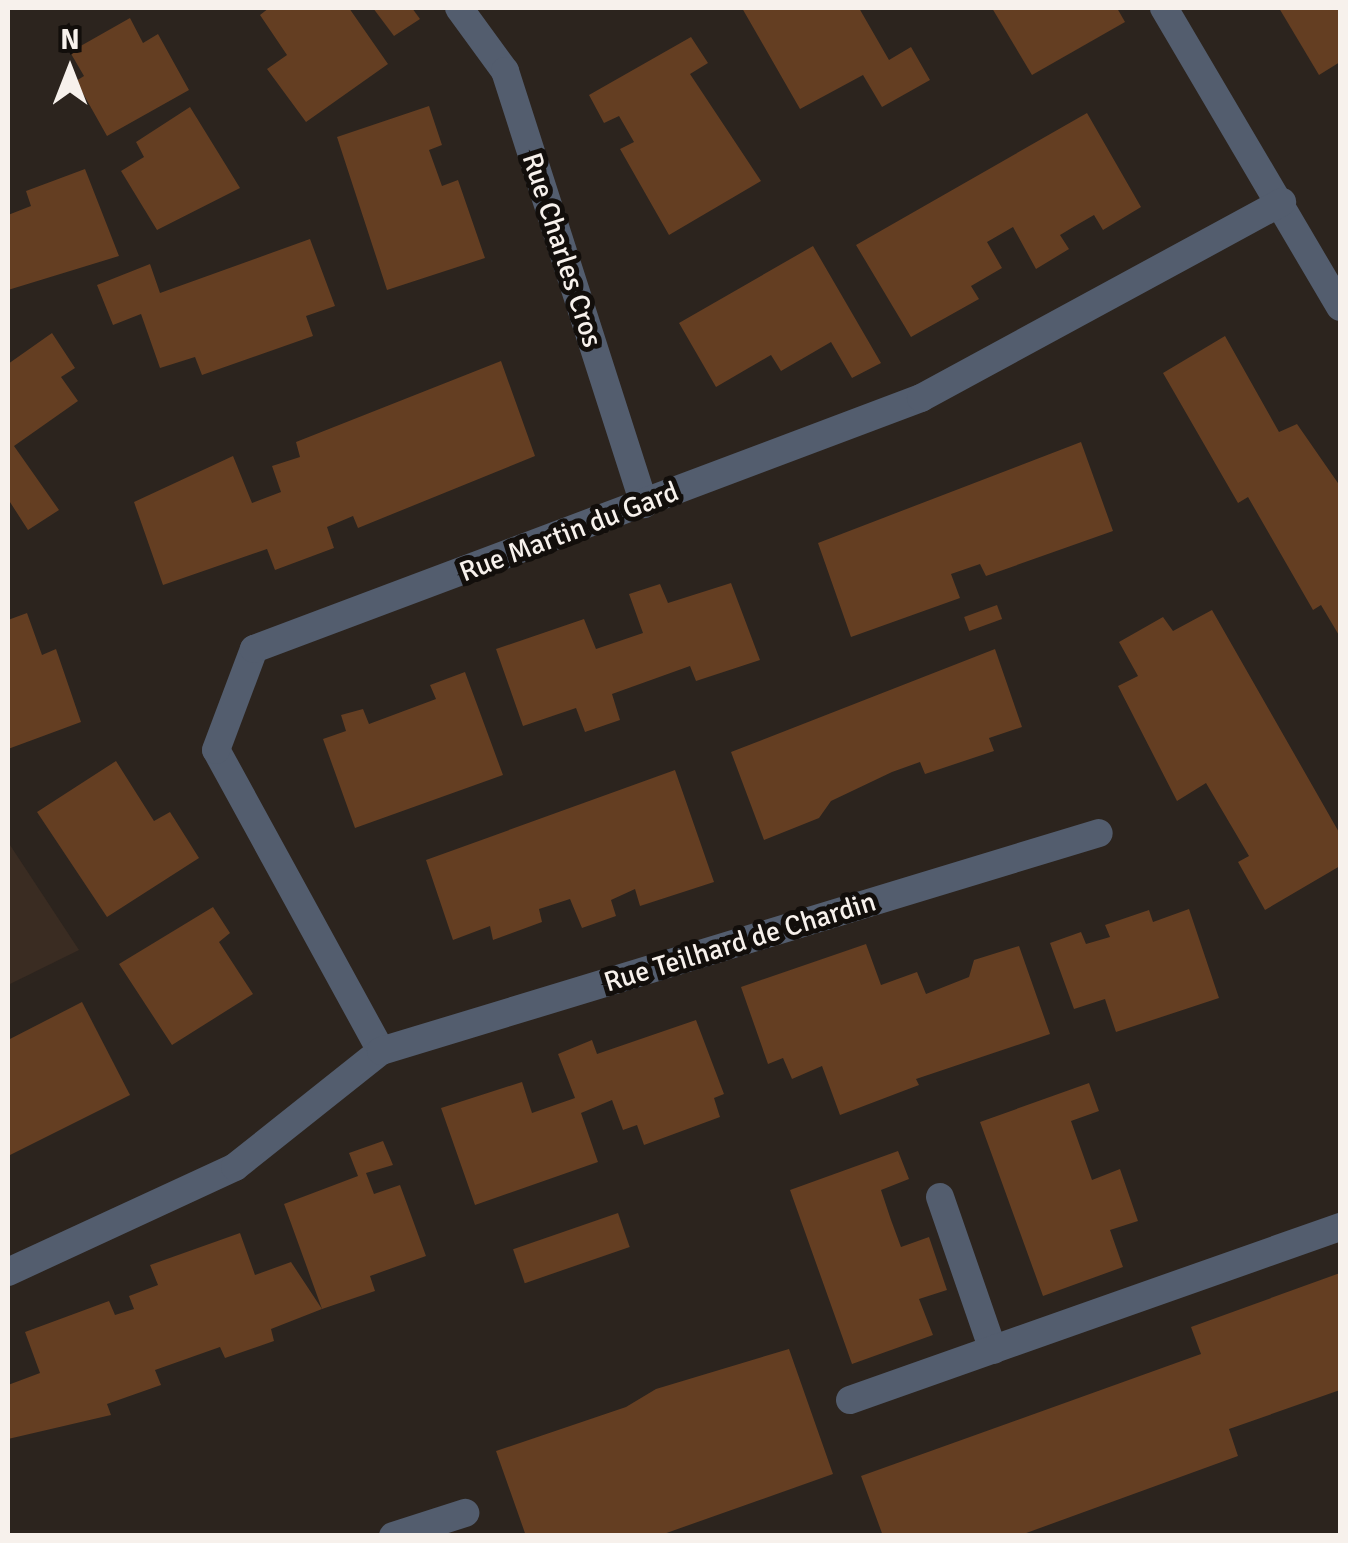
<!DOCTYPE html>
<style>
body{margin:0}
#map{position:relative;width:1348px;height:1543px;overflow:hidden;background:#2c241e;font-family:Signika,sans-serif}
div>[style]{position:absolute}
.built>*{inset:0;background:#3a2c22}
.building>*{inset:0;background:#643e22;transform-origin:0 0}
.service>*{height:28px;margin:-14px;padding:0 14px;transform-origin:14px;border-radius:14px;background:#535d6e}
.minor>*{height:28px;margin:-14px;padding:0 14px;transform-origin:14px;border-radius:14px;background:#535d6e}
span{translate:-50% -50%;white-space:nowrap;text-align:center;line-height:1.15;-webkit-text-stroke:10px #120e0b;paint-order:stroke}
.street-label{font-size:28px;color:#f7f1ec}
.frame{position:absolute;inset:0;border:10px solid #f7f1ec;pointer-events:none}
.north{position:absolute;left:20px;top:20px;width:100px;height:100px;-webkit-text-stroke:8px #120e0b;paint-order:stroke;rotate:0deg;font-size:28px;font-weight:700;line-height:40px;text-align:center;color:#f7f1ec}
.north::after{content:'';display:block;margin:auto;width:35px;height:45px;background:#f7f1ec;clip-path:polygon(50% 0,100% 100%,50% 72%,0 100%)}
</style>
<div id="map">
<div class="built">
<i style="clip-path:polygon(8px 842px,79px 950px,8px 985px)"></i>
</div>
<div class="building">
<i style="clip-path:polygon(269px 8px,349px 8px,388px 64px,306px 122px,267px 69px,287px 55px,260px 15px)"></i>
<i style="clip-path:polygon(373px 8px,412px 8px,420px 19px,394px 36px)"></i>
<i style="clip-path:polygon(742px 8px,859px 8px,889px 60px,911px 47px,930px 80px,882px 107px,863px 75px,800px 109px)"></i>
<i style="clip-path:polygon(992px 8px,1117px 8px,1125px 22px,1032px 75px)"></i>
<i style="clip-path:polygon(1279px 8px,1340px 8px,1340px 62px,1319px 75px)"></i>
<i style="clip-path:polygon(130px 18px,143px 43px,158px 34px,189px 90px,107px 136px,76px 81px,84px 76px,70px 52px)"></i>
<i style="clip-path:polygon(691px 37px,708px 63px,690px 74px,761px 181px,669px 235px,620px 149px,634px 142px,619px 116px,604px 123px,589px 95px)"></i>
<i style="clip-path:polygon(429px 106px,442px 145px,429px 150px,442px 186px,458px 180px,485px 258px,387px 290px,337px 137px)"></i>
<i style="clip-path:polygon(190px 107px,240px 188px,157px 230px,121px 171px,144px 157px,136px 142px)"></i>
<i style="clip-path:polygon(1087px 113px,1141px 207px,1103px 230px,1094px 215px,1075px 226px,1060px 235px,1069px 249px,1036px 269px,1013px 227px,987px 242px,1002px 268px,971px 286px,979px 299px,911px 337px,856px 245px)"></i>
<i style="clip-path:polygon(85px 169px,119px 256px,8px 290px,8px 215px,31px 206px,26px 191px)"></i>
<i style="clip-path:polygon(310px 239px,335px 306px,306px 316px,313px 336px,202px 375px,195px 357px,160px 368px,141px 314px,113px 325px,97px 285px,150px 264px,160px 293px)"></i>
<i style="clip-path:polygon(813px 246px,881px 363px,852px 378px,831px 342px,781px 371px,771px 355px,716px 387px,679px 323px)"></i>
<i style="clip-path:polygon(52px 333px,75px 368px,61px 377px,78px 401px,14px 446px,59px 510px,28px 530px,8px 499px,8px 364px)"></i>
<i style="clip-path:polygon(1225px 336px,1279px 432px,1297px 424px,1340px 486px,1340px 637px,1321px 605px,1313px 610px,1248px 497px,1238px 503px,1163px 373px)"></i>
<i style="clip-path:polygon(501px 361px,535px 456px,358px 528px,353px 516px,327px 527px,334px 548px,275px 570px,267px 549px,163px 585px,134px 502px,233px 456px,252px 503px,281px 492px,272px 466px,300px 457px,296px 442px)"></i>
<i style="clip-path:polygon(1081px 442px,1113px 531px,986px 576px,980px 564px,951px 574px,960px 598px,851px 637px,818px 543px)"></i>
<i style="clip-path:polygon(731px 583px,760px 660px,696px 681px,690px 666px,612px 694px,620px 720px,585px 732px,576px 708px,523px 726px,496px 649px,584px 619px,596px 649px,643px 633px,629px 594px,660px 584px,668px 603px)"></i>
<i style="left:997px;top:605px;width:15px;height:35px;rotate:70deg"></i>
<i style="clip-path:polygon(1212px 610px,1340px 834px,1340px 866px,1265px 910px,1238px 862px,1249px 856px,1206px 783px,1177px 801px,1118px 686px,1138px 676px,1119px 642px,1163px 617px,1173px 631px)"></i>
<i style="clip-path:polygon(27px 613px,42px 655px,56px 649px,81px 722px,8px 749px,8px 620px)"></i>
<i style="clip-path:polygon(995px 649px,1022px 727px,989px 738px,994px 751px,925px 774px,920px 762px,892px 772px,831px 801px,819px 818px,764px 840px,731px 752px)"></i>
<i style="clip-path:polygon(465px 672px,503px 775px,355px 828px,323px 739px,346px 731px,341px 715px,363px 709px,369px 724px,436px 699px,430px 685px)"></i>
<i style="clip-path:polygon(116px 761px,154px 821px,170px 812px,199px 858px,107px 917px,37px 812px)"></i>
<i style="clip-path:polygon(675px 770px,714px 882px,640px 906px,635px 889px,611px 900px,616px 916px,582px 928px,570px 899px,539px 909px,542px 922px,493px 940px,490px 926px,453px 940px,426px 860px)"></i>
<i style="clip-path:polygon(213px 907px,230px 933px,219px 942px,253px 994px,172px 1045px,119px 964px)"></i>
<i style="clip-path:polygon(1189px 909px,1219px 998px,1116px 1032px,1105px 999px,1074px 1009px,1050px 943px,1081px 932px,1086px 944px,1110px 937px,1105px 925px,1149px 910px,1153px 922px)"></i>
<i style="clip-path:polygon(866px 944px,881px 985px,917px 972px,926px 994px,969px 977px,974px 960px,1019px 946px,1050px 1034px,916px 1079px,919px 1085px,840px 1115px,822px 1066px,792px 1079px,783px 1058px,768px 1064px,741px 987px)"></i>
<i style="clip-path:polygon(82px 1002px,130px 1095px,8px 1156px,8px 1040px)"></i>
<i style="clip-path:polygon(696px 1020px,724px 1094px,714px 1098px,720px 1117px,644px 1145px,637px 1125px,623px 1130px,612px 1100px,581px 1113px,598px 1162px,475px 1205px,441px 1108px,522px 1082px,532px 1113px,575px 1098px,558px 1054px,592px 1040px,597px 1054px)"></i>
<i style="clip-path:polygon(1089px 1083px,1099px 1111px,1071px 1121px,1092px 1180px,1120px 1169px,1138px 1221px,1110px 1230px,1123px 1267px,1043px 1296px,980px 1122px)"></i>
<i style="clip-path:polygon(383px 1141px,393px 1165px,366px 1173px,374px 1194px,400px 1185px,426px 1256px,370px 1276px,375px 1291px,322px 1309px,284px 1204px,358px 1176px,349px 1153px)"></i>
<i style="clip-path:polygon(898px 1151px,909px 1179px,881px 1190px,891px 1220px,901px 1247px,929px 1237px,947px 1290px,919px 1299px,933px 1335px,852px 1364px,790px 1190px)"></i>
<i style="left:618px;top:1213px;width:36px;height:111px;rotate:71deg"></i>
<i style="clip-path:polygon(240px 1233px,255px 1275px,291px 1262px,322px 1309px,271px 1329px,274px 1341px,225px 1358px,220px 1347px,155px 1370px,161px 1385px,107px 1404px,111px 1415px,8px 1439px,8px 1385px,40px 1373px,25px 1332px,109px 1301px,115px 1315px,134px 1309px,129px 1296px,158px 1285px,150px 1265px)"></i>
<i style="clip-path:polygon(1340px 1273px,1340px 1390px,1229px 1429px,1238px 1456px,1018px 1536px,883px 1536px,861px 1476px,1201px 1354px,1191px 1327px)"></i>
<i style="clip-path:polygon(789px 1349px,833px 1474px,658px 1536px,526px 1536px,496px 1451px,626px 1407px,656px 1389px)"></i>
</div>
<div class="service">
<i style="left:940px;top:1197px;width:162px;rotate:70.9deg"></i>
<i style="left:850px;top:1400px;width:520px;rotate:-19.45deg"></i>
<i style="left:393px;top:1536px;width:76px;rotate:-17.7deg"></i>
</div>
<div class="minor">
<i style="left:459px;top:8px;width:78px;rotate:53.9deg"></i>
<i style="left:505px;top:71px;width:455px;rotate:72.2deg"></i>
<i style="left:1164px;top:8px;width:347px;rotate:59.5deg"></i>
<i style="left:381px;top:1051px;width:343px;rotate:-118.7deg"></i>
<i style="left:216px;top:750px;width:108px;rotate:-69.4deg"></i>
<i style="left:254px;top:649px;width:713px;rotate:-20.62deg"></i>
<i style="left:921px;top:398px;width:411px;rotate:-28.5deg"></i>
<i style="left:8px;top:1272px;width:250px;rotate:-24.8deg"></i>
<i style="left:235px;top:1167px;width:186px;rotate:-38.5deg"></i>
<i style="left:381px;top:1051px;width:750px;rotate:-16.89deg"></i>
</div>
<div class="street-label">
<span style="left:562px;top:250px;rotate:72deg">Rue Charles Cros</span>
<span style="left:569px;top:532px;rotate:-21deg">Rue Martin du Gard</span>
<span style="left:740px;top:942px;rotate:-17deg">Rue Teilhard de Chardin</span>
</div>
<div class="frame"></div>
<div class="north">N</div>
</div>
